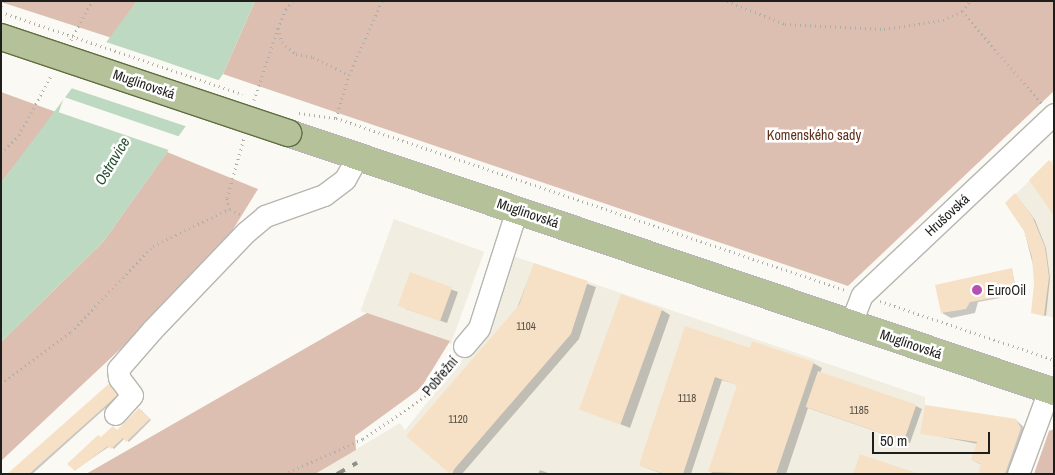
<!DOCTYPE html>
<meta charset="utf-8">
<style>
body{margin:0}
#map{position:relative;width:1055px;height:475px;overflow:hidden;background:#faf9f3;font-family:"Archivo Narrow",sans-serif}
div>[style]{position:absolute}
.built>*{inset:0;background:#f1eee1;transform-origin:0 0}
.green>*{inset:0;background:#ddbfb1}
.water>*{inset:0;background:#bed9c1}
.pier>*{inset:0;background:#faf9f3;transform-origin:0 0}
.shadow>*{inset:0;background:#0003;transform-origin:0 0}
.building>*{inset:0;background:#f7e1c6;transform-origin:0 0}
.path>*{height:3px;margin-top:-1.5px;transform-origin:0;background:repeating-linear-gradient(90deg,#aeaea9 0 1px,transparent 0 5px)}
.roads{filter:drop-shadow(1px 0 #b7b6b1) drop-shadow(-1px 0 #b7b6b1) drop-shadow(0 1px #b7b6b1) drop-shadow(0 -1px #b7b6b1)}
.minor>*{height:21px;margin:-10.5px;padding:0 10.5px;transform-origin:10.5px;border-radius:10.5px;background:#fff}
.major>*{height:26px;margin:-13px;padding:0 13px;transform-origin:13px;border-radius:13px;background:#b4c199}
.rail>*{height:4px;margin-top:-2px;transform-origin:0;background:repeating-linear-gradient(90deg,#8f8f8b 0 9px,transparent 0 18px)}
.path-bridge>*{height:3px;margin-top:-1.5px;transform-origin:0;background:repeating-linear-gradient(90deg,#aeaea9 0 1px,transparent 0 5px)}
.bridges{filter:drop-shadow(1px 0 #5f6d41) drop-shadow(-1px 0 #5f6d41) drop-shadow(0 1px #5f6d41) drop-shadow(0 -1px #5f6d41)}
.major-bridge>*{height:26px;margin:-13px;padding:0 13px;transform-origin:13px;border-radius:13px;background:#b4c199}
.dots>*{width:14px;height:14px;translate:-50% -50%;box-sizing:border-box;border:2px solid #fff;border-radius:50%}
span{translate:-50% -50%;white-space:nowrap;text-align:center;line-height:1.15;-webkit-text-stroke:5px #fff;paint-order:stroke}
.number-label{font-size:11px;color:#544f46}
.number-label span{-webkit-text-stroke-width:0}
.street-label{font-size:14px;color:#1e1e1c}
.park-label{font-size:14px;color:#5d301a}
.poi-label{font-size:14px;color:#1e1e1c}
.left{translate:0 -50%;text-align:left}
.water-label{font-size:15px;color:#25502f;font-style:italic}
.frame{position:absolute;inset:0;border:2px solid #1e1e1c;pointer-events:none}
.scale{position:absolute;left:872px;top:432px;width:118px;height:22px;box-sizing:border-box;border:2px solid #1e1e1c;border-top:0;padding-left:6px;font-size:15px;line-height:18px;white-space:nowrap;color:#1e1e1c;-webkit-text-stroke:4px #fff;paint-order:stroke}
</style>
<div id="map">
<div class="built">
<i style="clip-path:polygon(1054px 158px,1054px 318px,1033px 312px,1035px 295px,1032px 242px,1007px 202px)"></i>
<i style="left:394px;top:219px;width:96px;height:98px;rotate:20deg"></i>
<i style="clip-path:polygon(510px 255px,925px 397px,925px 405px,1016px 419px,1021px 428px,1005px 474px,315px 474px,400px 423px,405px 430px,485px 331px)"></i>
</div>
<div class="green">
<i style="clip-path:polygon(137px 1px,112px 38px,1px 2px,1px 1px)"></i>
<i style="clip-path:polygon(255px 1px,1054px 1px,1054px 91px,848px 286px,223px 74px)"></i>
<i style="clip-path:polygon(1px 92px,56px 112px,1px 183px)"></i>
<i style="clip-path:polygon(167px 152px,258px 189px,213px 262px,1px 461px,1px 342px,103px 242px)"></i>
<i style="clip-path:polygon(367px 313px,450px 341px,421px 388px,355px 436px,356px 450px,315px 474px,86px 474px)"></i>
<i style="clip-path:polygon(1054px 429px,1054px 474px,1034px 474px,1049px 431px)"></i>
</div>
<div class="water">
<i style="clip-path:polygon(137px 1px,255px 1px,223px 74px,103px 242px,1px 342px,1px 183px)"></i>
</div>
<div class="pier">
<i style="clip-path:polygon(106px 42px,160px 60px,221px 81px,188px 127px,71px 88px)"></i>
<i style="left:64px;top:97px;width:124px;height:16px;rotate:19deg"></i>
</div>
<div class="shadow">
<i style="clip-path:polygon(1015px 194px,1035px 220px,1046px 248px,1050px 278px,1046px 316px,1034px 313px,1036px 277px)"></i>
<i style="clip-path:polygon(534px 265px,596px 287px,579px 339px,462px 474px,452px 474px)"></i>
<i style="clip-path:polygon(1012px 269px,1017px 295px,978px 302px,975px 313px,951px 318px,942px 313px)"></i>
<i style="clip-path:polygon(411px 274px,458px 292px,447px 323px,406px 309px)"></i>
<i style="clip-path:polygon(662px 310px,670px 315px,630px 428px,582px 409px)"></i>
<i style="clip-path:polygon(686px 328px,751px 349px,813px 363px,822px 368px,820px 373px,916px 406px,922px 409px,910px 443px,808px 408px,786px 474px,714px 474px,709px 471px,738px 385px,722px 380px,691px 474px,663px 474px,647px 468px,640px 465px)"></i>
<i style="left:112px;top:382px;width:15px;height:138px;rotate:48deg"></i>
<i style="clip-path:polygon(141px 410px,151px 420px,129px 442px,125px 438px,114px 449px,110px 446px,75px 470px,101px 438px,117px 431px)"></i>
<i style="clip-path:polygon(1016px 420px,1027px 430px,1011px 474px,979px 474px,982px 465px,972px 460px,978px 444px,922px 433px)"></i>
<i style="clip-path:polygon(540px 470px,551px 474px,538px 474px)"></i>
</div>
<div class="building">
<i style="clip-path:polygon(1049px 160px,1054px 166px,1054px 216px,1029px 180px)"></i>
<i style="clip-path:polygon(1015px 193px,1033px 218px,1045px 247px,1049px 277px,1044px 316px,1031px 313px,1034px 284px,1032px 257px,1024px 231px,1005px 203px)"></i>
<i style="clip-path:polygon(534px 263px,588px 281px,571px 334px,450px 474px,406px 436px,519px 305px)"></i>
<i style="clip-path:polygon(1012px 268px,1016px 294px,970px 302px,966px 309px,941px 313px,935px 285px)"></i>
<i style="left:410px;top:272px;width:45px;height:36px;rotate:20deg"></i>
<i style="left:621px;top:294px;width:44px;height:123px;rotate:20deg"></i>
<i style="clip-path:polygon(685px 326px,750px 348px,752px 341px,814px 362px,776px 474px,708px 472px,737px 385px,715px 377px,683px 474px,664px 474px,639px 465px)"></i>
<i style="left:818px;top:371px;width:104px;height:38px;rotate:19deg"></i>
<i style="clip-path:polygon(112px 381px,121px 392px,29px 474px,7px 474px)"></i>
<i style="clip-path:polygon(925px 405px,1016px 419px,1021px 428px,1005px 474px,978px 474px,981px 464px,971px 460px,977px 442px,920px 434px)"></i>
<i style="clip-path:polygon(139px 408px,150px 419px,126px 442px,123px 438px,111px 449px,108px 446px,75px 471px,67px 464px,98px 435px,101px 437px,113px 426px,117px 430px)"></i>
<i style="clip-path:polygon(860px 454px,916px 473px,916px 474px,853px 474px)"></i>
</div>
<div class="path">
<i style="left:293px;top:1px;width:11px;rotate:131deg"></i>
<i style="left:286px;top:9px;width:21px;rotate:113deg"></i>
<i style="left:278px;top:28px;width:15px;rotate:74deg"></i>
<i style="left:282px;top:42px;width:18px;rotate:41deg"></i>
<i style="left:296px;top:54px;width:17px;rotate:10deg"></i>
<i style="left:313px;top:57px;width:40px;rotate:26.6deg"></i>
<i style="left:727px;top:1px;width:62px;rotate:21.6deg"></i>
<i style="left:785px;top:24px;width:99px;rotate:2.9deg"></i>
<i style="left:884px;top:29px;width:60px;rotate:-8.7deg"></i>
<i style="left:943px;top:20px;width:21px;rotate:-25deg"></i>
<i style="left:962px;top:11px;width:13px;rotate:-51deg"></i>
<i style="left:1px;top:6px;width:6px;rotate:-59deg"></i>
<i style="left:962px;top:11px;width:123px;rotate:49.3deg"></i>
<i style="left:71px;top:40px;width:44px;rotate:-61.7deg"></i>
<i style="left:254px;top:100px;width:76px;rotate:-71.6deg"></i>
<i style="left:299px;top:113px;width:37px;rotate:8deg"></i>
<i style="left:336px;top:118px;width:537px;rotate:18.67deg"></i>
<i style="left:336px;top:118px;width:45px;rotate:-73.2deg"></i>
<i style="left:349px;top:75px;width:81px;rotate:-66deg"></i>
<i style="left:1px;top:153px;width:25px;rotate:-45deg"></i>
<i style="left:19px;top:135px;width:69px;rotate:-61.6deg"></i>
<i style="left:240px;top:214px;width:12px;rotate:-156deg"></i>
<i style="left:229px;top:209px;width:11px;rotate:-100deg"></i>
<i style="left:227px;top:198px;width:62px;rotate:-74.2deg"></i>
<i style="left:880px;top:301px;width:184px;rotate:18.7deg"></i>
<i style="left:1px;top:384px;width:87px;rotate:-36.6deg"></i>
<i style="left:71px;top:332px;width:119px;rotate:-46.4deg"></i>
<i style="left:153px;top:246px;width:85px;rotate:-26deg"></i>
<i style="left:284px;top:474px;width:86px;rotate:-23.9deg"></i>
<i style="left:363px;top:439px;width:78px;rotate:-34.5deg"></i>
<i style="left:427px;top:395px;width:46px;rotate:-52.1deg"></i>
</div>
<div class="roads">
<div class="minor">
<i style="left:851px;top:323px;width:30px;rotate:-69deg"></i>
<i style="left:862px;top:295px;width:264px;rotate:-43.3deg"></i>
<i style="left:464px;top:346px;width:23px;rotate:-50deg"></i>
<i style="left:479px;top:328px;width:125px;rotate:-72.3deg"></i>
<i style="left:115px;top:414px;width:25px;rotate:-48deg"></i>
<i style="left:132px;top:395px;width:21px;rotate:-127deg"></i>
<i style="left:119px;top:378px;width:9px;rotate:-96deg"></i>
<i style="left:118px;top:369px;width:52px;rotate:-48.9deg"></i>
<i style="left:152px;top:330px;width:136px;rotate:-46.2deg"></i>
<i style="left:246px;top:232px;width:25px;rotate:-40deg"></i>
<i style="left:265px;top:216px;width:63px;rotate:-19.6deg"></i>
<i style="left:324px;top:195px;width:26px;rotate:-37deg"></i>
<i style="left:345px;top:179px;width:26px;rotate:-61deg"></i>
<i style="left:1018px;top:474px;width:90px;rotate:-69.7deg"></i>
</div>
<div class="major">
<i style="left:288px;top:133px;width:809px;rotate:18.68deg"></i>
</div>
</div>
<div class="rail">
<i style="left:337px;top:474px;width:23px;rotate:-29deg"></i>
</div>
<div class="path-bridge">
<i style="left:1px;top:12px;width:255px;rotate:18.8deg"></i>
</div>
<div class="bridges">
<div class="major-bridge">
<i style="left:1px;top:37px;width:303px;rotate:18.5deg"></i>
</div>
</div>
<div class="dots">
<i style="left:977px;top:290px;background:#b550b4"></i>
</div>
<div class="number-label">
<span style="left:526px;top:326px">1104</span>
<span style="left:687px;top:398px">1118</span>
<span style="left:859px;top:410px">1185</span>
<span style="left:458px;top:419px">1120</span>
</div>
<div class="street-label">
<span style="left:144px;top:84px;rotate:19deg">Muglinovská</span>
<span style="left:528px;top:213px;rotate:19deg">Muglinovská</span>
<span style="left:947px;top:215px;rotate:-43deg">Hrušovská</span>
<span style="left:911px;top:344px;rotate:19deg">Muglinovská</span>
<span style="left:440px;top:376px;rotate:-50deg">Pobřežní</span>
</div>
<div class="park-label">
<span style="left:814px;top:135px">Komenského sady</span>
</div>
<div class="poi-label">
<span class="left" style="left:987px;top:290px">EuroOil</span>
</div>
<div class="water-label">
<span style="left:112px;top:161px;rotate:-59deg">Ostravice</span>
</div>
<div class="frame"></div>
<div class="scale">50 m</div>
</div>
